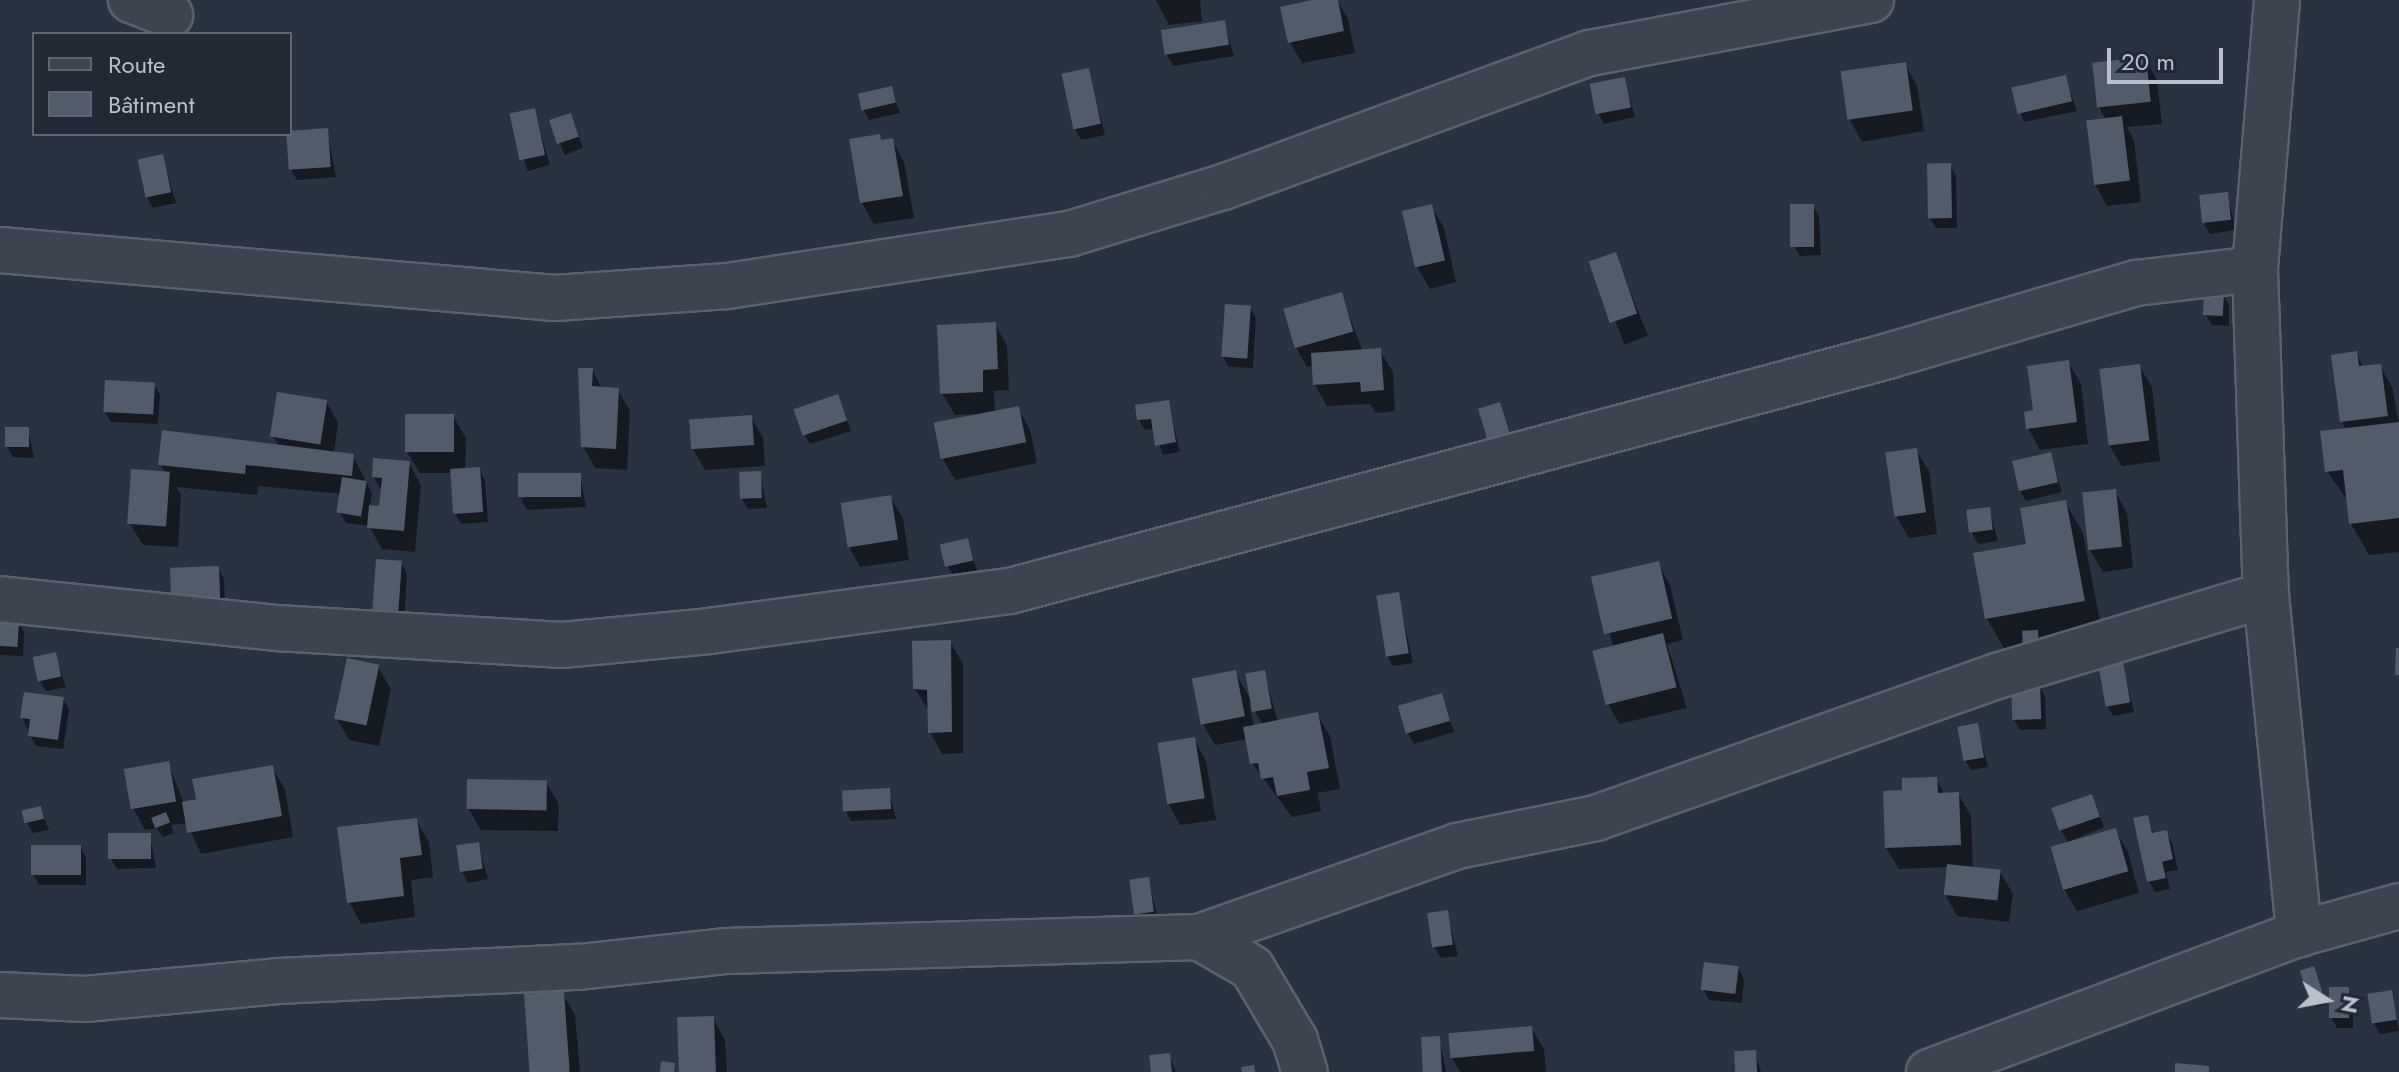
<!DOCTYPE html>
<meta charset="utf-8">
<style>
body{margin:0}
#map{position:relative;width:2399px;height:1072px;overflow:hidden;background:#293240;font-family:Jost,sans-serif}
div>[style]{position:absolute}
.shadow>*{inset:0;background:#0007;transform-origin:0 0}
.building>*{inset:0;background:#525b6a;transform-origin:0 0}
.roads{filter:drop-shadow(2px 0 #5b626d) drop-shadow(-2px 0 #5b626d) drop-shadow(0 2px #5b626d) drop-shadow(0 -2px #5b626d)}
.minor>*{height:44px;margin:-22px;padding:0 22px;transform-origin:22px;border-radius:22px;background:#3d4450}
span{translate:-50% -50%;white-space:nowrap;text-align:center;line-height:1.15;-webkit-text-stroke:7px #212935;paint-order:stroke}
.legend{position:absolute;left:32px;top:32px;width:260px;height:104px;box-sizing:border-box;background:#212935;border:2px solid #5e6571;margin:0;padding:10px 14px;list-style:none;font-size:24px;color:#bac0ca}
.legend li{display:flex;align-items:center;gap:16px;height:40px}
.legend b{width:40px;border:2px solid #5e6571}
.north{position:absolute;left:2287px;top:960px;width:80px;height:80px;-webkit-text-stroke:6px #212935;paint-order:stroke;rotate:101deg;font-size:22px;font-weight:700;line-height:32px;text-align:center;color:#bac0ca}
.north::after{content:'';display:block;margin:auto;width:28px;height:36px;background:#bac0ca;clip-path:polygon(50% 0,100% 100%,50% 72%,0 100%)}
.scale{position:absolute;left:2107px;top:48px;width:116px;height:36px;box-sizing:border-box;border:4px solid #bac0ca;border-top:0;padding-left:10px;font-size:24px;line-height:28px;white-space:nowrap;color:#bac0ca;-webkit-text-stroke:6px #212935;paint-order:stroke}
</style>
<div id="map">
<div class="shadow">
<i style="clip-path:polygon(1156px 0,1200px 0,1202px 21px,1169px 25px)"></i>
<i style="clip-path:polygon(1322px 0,1337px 0,1348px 19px,1355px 53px,1302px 63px,1290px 42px)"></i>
<i style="clip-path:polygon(1224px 22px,1234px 56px,1173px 66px,1167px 55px)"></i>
<i style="clip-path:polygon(2145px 59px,2157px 80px,2162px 124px,2127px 127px,2134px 140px,2141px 202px,2107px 206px,2095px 184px,2106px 120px,2099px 107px)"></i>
<i style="clip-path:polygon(1905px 64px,1917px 86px,1924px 131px,1862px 142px,1850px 120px)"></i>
<i style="clip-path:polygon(1088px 70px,1105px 135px,1081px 140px,1075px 129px)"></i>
<i style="clip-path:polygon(2065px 77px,2077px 111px,2024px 122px,2013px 88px)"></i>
<i style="clip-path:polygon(1624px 79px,1635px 117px,1604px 124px,1598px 113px)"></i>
<i style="clip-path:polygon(891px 89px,900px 113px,869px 120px,863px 109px)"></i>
<i style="left:534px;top:110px;width:57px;height:23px;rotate:74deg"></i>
<i style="left:570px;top:115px;width:35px;height:20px;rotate:68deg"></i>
<i style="clip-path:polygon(327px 130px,336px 177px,297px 180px,291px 170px,290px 133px)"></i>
<i style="clip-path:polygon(892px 140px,904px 162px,914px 218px,874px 224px,862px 203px,851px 141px)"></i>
<i style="clip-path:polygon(162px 156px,176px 203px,153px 208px,147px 197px)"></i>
<i style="clip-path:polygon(1950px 165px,1956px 176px,1957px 228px,1936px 228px,1930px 218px)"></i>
<i style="clip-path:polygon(2227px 194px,2236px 230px,2210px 234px,2204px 224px)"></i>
<i style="clip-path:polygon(1431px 206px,1444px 228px,1456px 282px,1430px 289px,1417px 267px)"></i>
<i style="clip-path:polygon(1813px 206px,1819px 217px,1821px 255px,1800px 256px,1794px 246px)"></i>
<i style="left:1615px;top:254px;width:88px;height:25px;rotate:68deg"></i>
<i style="clip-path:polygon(1341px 294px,1363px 352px,1380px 351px,1393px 372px,1395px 411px,1376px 413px,1370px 404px,1327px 406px,1315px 385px,1314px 366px,1307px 367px,1295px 346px)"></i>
<i style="clip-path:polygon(2223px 295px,2229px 305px,2229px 326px,2212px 325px,2206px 315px)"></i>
<i style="clip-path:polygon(1250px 308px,1256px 318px,1253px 368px,1229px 367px,1223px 357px)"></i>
<i style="clip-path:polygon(995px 324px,1007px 346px,1009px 390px,994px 391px,995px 413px,1018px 408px,1030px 430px,1037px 463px,955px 480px,943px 459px,980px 414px,955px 415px,942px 393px)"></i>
<i style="clip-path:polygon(2356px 353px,2364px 368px,2380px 366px,2392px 387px,2399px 424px,2399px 552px,2369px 555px,2351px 524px,2349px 503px,2327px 471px,2346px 430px,2342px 422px)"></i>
<i style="clip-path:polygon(2068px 362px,2081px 384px,2088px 444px,2040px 450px,2028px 428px)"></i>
<i style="clip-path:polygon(2139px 366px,2152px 387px,2160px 461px,2122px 466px,2109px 445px)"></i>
<i style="clip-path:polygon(592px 370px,602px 388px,618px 390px,630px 411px,627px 470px,595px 468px,583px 446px)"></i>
<i style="clip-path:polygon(154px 385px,160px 395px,158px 424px,111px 422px,105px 412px)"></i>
<i style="clip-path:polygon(838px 396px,851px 431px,810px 444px,804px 434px)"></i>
<i style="clip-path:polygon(326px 401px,338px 423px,334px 453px,353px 456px,372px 493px,370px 507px,381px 508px,382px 492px,374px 477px,409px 463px,421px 485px,415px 552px,382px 549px,369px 526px,346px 523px,339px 512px,342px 494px,258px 486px,257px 495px,176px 487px,181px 495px,178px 547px,143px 545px,130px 524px,166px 474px,161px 465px,279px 447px,273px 436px)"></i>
<i style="clip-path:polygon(1168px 402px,1180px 452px,1163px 455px,1154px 429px,1145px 430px,1139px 420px)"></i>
<i style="clip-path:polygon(453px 416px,466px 438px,465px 470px,479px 469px,485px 480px,488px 522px,461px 524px,455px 514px,452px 473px,420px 473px,407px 452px)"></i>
<i style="clip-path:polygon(751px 417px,763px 438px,765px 466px,705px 470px,693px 449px)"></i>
<i style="clip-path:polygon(28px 429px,34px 458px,13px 457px,7px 447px)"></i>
<i style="clip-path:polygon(1916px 450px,1929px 471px,1937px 534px,1909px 538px,1896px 516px)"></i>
<i style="clip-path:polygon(2050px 455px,2062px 492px,2026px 501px,2020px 491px)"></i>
<i style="clip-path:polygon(760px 473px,767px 508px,748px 509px,742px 499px)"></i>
<i style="clip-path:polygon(580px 475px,586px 507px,527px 510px,521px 499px)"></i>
<i style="clip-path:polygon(2115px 491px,2127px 513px,2133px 568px,2103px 572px,2090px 550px)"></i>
<i style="clip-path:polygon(890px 497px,903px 518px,909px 560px,860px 567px,848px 545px)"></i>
<i style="clip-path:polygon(2065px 502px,2083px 533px,2102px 632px,2005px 650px,1987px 619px,2028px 545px)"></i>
<i style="clip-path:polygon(1989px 509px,1998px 541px,1978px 544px,1972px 533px)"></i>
<i style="clip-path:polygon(967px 540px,977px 570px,953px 576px,947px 565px)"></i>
<i style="clip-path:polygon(401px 563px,407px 573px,404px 627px,380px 625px)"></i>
<i style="clip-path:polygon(1658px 563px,1670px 585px,1683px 640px,1667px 644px,1687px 708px,1619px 724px,1607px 702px,1613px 646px,1594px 578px)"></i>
<i style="clip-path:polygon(218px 568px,224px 579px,225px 609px,180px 611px)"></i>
<i style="clip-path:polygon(1398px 594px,1413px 663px,1393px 666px,1387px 656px)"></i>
<i style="clip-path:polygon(0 621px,18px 622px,24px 632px,23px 656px,0 655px)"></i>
<i style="clip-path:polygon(950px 642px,963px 664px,963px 753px,942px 754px,930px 732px,929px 711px,915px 689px)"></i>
<i style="clip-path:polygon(55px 654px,66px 687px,46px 691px,40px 681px)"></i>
<i style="clip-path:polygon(2122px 663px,2134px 712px,2113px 716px,2107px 705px)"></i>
<i style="clip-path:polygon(378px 667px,391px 689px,379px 746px,349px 740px,337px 719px)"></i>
<i style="clip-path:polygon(evenodd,1235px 672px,1252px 702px,1264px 672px,1278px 722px,1317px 714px,1330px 736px,1340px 789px,1318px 793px,1321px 811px,1292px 817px,1252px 763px,1248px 739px,1215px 745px,1203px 724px,1235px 672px,1249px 703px,1250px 703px,1263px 725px,1254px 727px,1249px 703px)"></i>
<i style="clip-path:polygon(2039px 685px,2045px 696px,2046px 729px,2020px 730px,2014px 720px)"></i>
<i style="clip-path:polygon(1441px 696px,1454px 732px,1414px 744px,1408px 734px)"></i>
<i style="clip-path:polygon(63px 699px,69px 709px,63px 749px,36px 746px,22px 718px)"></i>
<i style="clip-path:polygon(1977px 725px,1988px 767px,1971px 770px,1965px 760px)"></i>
<i style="clip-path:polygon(1194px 739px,1206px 761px,1216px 820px,1180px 825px,1168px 803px)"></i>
<i style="clip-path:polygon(168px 763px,184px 803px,272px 767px,285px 789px,293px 837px,201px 854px,187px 823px,171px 825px,174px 833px,163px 837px,157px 828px,145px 830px,133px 808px)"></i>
<i style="clip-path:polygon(1936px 779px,1945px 795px,1958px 794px,1971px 816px,1973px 869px,2000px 872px,2013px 894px,2009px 922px,1957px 916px,1945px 894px,1948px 867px,1899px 869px,1886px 848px,1904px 792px)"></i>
<i style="clip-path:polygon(546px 782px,559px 804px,558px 831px,481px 830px,468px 808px)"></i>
<i style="clip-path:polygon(889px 790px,896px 819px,851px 821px,845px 810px)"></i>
<i style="clip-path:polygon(2092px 796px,2104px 827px,2068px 842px,2061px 830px)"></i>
<i style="clip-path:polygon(40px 808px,49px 830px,33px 833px,27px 823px)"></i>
<i style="clip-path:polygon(2147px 817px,2154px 835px,2166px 833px,2172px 843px,2178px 870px,2166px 872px,2170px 889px,2155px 892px,2149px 882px,2135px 820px)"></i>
<i style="clip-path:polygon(416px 820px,429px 842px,433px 877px,411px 880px,415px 917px,361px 924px,349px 902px)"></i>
<i style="clip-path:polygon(2115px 830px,2128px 852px,2139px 893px,2077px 911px,2064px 889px)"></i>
<i style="clip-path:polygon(150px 835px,156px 868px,117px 869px,111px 859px)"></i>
<i style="clip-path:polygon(478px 844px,488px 879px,468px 883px,462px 872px)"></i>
<i style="clip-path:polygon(80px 847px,86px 857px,86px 885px,39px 885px,33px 874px)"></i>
<i style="left:1148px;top:879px;width:45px;height:16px;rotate:76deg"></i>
<i style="clip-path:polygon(1447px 912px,1458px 956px,1441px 958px,1435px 948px)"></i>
<i style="clip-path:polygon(1738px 968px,1744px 979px,1742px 1003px,1709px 1000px,1703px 989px)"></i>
<i style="clip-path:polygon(2313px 968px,2327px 1004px,2316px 1007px,2310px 996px)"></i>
<i style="clip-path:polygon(2347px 988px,2353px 999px,2353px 1028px,2337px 1028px,2331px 1017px)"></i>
<i style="clip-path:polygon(2391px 993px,2399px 1031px,2380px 1034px,2374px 1024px)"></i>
<i style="clip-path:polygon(563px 994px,575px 1015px,580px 1072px,533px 1072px)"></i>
<i style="clip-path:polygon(713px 1018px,725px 1040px,727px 1072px,682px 1072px)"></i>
<i style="clip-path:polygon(1531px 1028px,1544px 1049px,1546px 1072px,1460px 1072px,1452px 1058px)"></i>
<i style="clip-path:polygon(1439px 1039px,1446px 1072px,1426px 1072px)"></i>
<i style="clip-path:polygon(1755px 1052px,1761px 1072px,1737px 1072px)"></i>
<i style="clip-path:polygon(1169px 1055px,1176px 1072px,1153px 1072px)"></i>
</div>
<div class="building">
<i style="clip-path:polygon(1312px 0,1338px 0,1344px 31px,1288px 43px,1280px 7px)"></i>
<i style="left:1225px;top:20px;width:25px;height:65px;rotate:81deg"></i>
<i style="left:2146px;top:57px;width:45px;height:54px;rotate:84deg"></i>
<i style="left:1906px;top:62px;width:49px;height:66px;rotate:82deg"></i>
<i style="left:1089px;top:68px;width:57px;height:28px;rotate:78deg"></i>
<i style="left:2066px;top:75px;width:27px;height:56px;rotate:77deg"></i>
<i style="left:1625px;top:77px;width:31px;height:36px;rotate:79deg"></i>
<i style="left:892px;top:86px;width:17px;height:35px;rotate:77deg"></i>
<i style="left:535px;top:108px;width:48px;height:26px;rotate:78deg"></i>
<i style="left:571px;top:113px;width:25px;height:23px;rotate:72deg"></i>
<i style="left:2122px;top:116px;width:65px;height:36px;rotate:83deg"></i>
<i style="left:328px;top:128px;width:39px;height:42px;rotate:86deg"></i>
<i style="clip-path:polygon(880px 134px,881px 140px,893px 138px,903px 196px,860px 203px,849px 139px)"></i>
<i style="left:163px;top:154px;width:39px;height:26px;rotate:78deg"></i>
<i style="left:1951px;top:163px;width:55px;height:24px;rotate:89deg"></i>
<i style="left:2228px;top:192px;width:28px;height:29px;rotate:84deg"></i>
<i style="left:1432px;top:204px;width:58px;height:31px;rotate:77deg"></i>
<i style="left:1790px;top:204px;width:24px;height:43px"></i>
<i style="left:1616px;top:252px;width:65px;height:29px;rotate:71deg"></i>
<i style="left:1342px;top:292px;width:41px;height:61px;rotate:74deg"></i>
<i style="left:2204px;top:292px;width:20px;height:23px;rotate:3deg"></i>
<i style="left:1225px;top:304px;width:26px;height:53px;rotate:4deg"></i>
<i style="clip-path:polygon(996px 322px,998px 369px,983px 370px,983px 392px,940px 394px,937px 325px)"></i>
<i style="clip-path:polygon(1381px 348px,1384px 390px,1361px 392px,1360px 382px,1313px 385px,1311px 353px)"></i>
<i style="clip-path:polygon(2357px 351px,2359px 366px,2381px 364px,2388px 416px,2340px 422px,2331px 355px)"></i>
<i style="clip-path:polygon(2069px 360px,2077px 422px,2026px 429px,2024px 412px,2033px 410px,2027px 366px)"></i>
<i style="left:2140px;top:364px;width:77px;height:41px;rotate:83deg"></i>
<i style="clip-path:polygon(578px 368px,593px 368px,592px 386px,619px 388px,616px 449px,581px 447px)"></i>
<i style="left:105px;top:380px;width:50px;height:32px;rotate:3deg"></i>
<i style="left:277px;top:392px;width:51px;height:45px;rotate:9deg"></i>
<i style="left:838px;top:394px;width:28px;height:47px;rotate:71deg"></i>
<i style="clip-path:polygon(1169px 400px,1176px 442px,1155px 446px,1151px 419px,1137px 420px,1135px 405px)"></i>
<i style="left:1500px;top:402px;width:39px;height:23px;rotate:73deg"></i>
<i style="left:1019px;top:406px;width:37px;height:87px;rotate:79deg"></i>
<i style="left:405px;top:414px;width:49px;height:38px"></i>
<i style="left:752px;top:415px;width:30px;height:63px;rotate:86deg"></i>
<i style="clip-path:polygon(2399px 422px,2399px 518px,2349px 524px,2343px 470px,2325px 472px,2320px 431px)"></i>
<i style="left:5px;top:427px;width:24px;height:20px"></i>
<i style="clip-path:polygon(162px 430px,354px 454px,352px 476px,246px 465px,245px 474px,158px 465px)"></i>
<i style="left:1917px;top:448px;width:65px;height:32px;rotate:82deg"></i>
<i style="left:2051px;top:452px;width:31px;height:40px;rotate:77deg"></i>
<i style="clip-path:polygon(373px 458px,410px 461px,404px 531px,367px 528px,369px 505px,379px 506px,382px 478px,372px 477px)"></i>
<i style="left:480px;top:467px;width:45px;height:30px;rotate:86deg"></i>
<i style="left:131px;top:469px;width:39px;height:55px;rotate:4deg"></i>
<i style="left:761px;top:471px;width:27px;height:22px;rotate:88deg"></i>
<i style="left:581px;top:473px;width:24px;height:63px;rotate:90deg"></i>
<i style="left:342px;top:477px;width:25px;height:36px;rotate:9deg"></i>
<i style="left:2116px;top:489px;width:58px;height:34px;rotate:84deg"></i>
<i style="left:891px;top:495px;width:45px;height:51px;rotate:81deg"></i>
<i style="clip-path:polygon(2066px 500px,2085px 601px,1985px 619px,1973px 553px,2026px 544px,2020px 508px)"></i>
<i style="left:1990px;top:507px;width:23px;height:24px;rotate:83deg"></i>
<i style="left:968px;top:538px;width:23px;height:29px;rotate:77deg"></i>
<i style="left:376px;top:559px;width:26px;height:56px;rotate:4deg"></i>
<i style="left:1659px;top:561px;width:59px;height:70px;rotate:77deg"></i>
<i style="left:219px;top:566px;width:33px;height:49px;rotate:88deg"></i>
<i style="left:1399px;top:592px;width:62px;height:23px;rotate:81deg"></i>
<i style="left:0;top:619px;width:19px;height:27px;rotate:3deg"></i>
<i style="left:2038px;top:630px;width:22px;height:16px;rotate:87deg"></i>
<i style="left:1663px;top:633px;width:56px;height:73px;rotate:76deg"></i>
<i style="clip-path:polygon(951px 640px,952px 732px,928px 733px,927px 690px,913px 689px,912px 641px)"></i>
<i style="clip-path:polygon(2396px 648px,2399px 648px,2399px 675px,2395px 675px)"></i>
<i style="left:56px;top:652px;width:25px;height:24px;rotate:78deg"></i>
<i style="left:347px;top:658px;width:33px;height:62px;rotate:12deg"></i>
<i style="left:2123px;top:661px;width:42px;height:25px;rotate:80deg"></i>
<i style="left:1236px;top:670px;width:47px;height:45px;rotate:79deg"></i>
<i style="left:1265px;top:670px;width:39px;height:20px;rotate:80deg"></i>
<i style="left:2040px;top:683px;width:36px;height:29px;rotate:88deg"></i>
<i style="clip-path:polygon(24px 692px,64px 697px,58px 740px,28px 736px,30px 719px,20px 718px)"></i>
<i style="left:1442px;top:693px;width:29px;height:46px;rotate:74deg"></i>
<i style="clip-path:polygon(1318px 712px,1329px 768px,1307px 772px,1310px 790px,1277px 796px,1273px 777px,1261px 779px,1258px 763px,1250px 764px,1243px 727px)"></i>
<i style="left:1978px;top:723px;width:35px;height:21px;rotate:80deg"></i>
<i style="left:1195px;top:737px;width:62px;height:38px;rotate:81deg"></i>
<i style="left:169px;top:761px;width:41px;height:46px;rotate:80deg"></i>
<i style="clip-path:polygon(273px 765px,282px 816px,187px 833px,182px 802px,196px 799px,192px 779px)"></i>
<i style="clip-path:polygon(1937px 777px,1938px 793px,1959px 792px,1961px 845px,1885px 848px,1883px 791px,1902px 790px,1902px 778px)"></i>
<i style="left:467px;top:779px;width:80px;height:30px;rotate:1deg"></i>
<i style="left:890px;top:788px;width:21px;height:48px;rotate:87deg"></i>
<i style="left:2092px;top:794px;width:24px;height:43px;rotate:71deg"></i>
<i style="left:41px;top:806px;width:13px;height:20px;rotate:77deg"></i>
<i style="left:166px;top:812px;width:11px;height:16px;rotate:68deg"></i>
<i style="clip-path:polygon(2148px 815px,2152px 833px,2167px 830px,2173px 859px,2162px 862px,2166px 878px,2147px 882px,2133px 818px)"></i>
<i style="clip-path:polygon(417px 818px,422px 855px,400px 858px,404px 896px,347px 903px,337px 827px)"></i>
<i style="left:2116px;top:828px;width:45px;height:68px;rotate:74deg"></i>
<i style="left:151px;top:833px;width:26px;height:43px;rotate:90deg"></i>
<i style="left:479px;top:842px;width:27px;height:23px;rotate:82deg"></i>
<i style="left:31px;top:845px;width:50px;height:30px"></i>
<i style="left:1947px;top:864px;width:54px;height:31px;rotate:6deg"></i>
<i style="left:1149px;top:877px;width:35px;height:20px;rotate:82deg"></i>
<i style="left:1448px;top:910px;width:35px;height:21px;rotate:82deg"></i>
<i style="left:1704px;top:962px;width:35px;height:28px;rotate:7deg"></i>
<i style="left:2314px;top:966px;width:28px;height:15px;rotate:72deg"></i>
<i style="left:2329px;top:987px;width:20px;height:31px"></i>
<i style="left:2392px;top:990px;width:30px;height:25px;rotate:81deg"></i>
<i style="left:564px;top:991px;width:81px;height:40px;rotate:86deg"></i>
<i style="left:714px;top:1016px;width:56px;height:37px;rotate:88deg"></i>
<i style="left:1532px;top:1026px;width:25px;height:84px;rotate:85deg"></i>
<i style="left:1440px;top:1036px;width:36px;height:19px;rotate:87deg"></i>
<i style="left:1756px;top:1050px;width:22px;height:22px;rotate:87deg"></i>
<i style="left:1170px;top:1053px;width:19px;height:21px;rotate:84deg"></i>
<i style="clip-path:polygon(661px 1061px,675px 1063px,674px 1072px,660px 1072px)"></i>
<i style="clip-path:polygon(2175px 1063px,2209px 1066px,2209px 1072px,2175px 1072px)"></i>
<i style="clip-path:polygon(1254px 1065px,1255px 1072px,1242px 1072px,1241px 1067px)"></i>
</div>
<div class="roads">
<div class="minor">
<i style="left:131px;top:0;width:42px;rotate:21deg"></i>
<i style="left:2277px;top:0;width:270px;rotate:94.7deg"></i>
<i style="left:2255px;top:269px;width:326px;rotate:88.1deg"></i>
<i style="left:2266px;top:595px;width:341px;rotate:84.4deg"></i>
<i style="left:0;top:250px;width:557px;rotate:4.94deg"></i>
<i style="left:555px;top:298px;width:173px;rotate:-4deg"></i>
<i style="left:728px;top:286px;width:345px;rotate:-8.7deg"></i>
<i style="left:1069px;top:234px;width:161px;rotate:-17deg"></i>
<i style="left:1223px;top:187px;width:391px;rotate:-20.1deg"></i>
<i style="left:1590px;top:53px;width:286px;rotate:-10.7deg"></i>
<i style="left:0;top:599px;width:279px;rotate:6deg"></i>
<i style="left:277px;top:628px;width:286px;rotate:3.4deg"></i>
<i style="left:562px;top:645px;width:148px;rotate:-5.4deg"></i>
<i style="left:709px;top:631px;width:304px;rotate:-7.6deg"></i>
<i style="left:1010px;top:591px;width:909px;rotate:-14.98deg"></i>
<i style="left:1888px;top:356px;width:259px;rotate:-16.4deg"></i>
<i style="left:2136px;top:283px;width:120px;rotate:-6.7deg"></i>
<i style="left:1199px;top:937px;width:61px;rotate:30.3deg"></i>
<i style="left:1252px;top:968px;width:84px;rotate:59.2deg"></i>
<i style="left:1295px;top:1040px;width:34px;rotate:73deg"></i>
<i style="left:0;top:995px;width:85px;rotate:2.7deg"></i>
<i style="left:85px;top:999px;width:194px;rotate:-5.3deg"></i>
<i style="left:278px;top:981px;width:301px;rotate:-2.7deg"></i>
<i style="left:579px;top:967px;width:149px;rotate:-6.2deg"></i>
<i style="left:727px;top:951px;width:472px;rotate:-1.7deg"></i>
<i style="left:1199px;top:937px;width:274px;rotate:-19.4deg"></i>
<i style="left:1457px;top:846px;width:142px;rotate:-11.4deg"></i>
<i style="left:1596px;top:818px;width:425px;rotate:-19.5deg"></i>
<i style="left:1997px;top:676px;width:281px;rotate:-16.8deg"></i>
<i style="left:1929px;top:1072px;width:395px;rotate:-20.5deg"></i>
<i style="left:2299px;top:934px;width:104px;rotate:-15.6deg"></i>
</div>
</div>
<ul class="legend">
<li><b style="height:10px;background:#3d4450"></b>Route</li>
<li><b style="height:22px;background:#525b6a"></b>Bâtiment</li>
</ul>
<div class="north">N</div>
<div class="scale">20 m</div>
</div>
